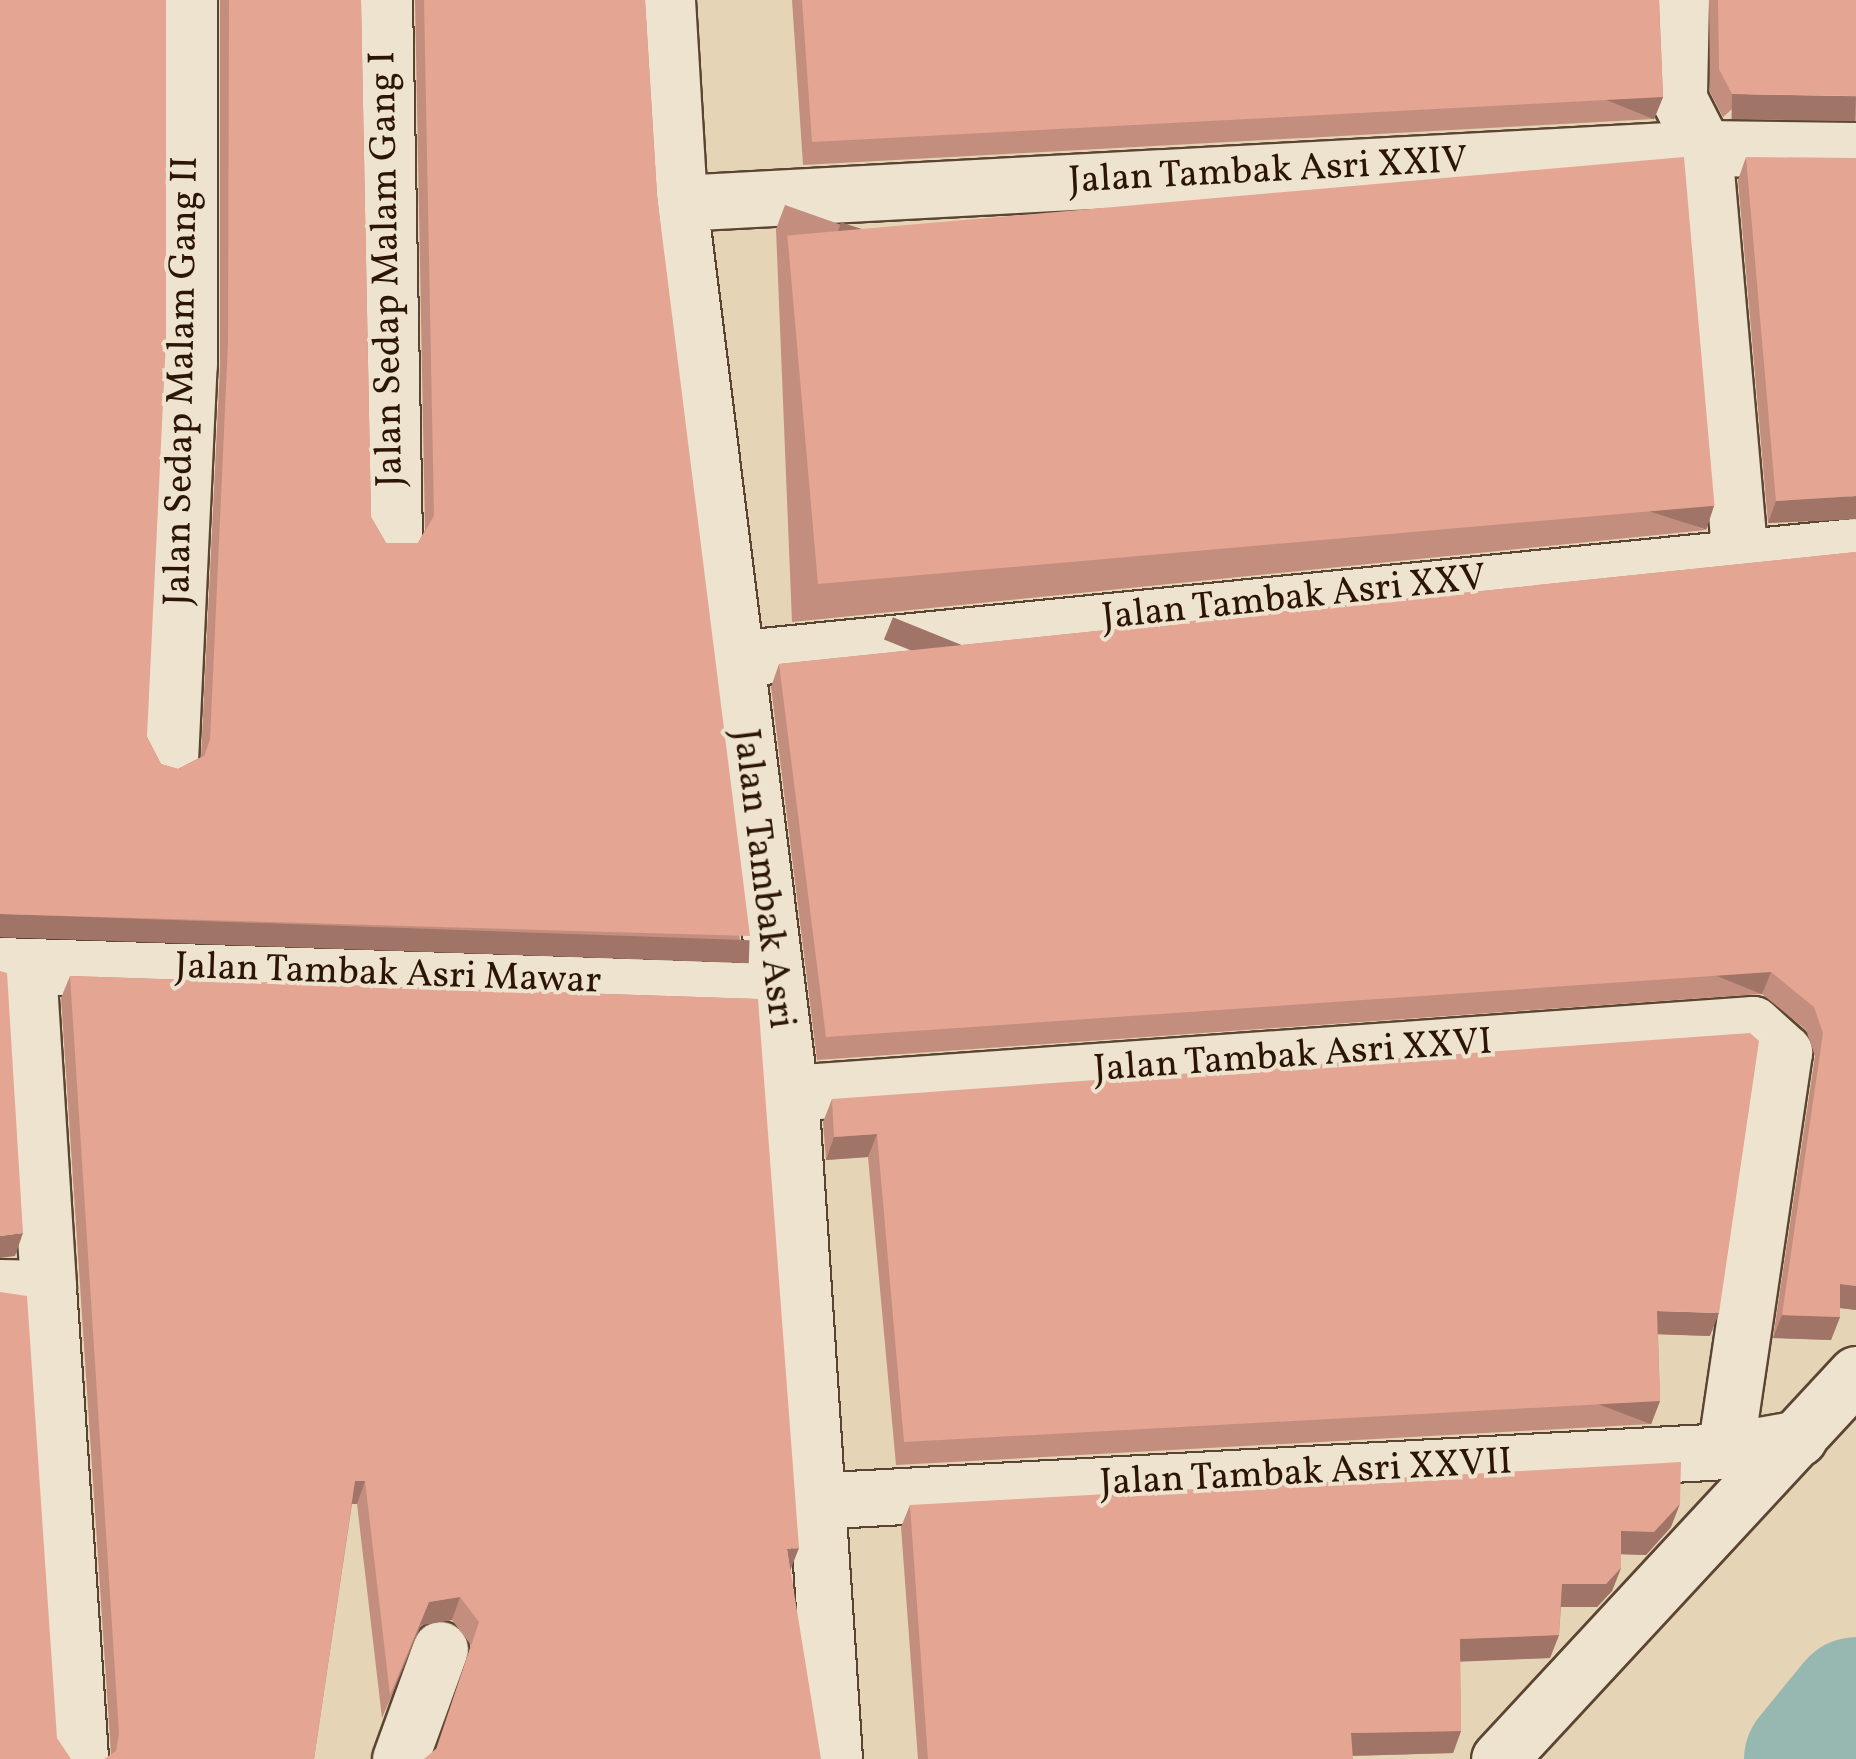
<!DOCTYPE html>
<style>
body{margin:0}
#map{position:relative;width:1856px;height:1759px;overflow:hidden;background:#e5d4b5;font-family:Vollkorn,serif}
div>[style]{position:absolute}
.river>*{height:135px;margin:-67.5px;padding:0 67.5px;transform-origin:67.5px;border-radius:67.5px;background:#96b8b1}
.roads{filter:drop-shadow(2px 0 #5b4532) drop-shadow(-2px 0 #5b4532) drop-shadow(0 2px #5b4532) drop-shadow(0 -2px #5b4532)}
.minor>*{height:55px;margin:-27.5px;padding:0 27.5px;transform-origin:27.5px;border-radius:27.5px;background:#eee3cf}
.wall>*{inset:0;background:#c48e7e}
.shaded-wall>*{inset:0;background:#a07467;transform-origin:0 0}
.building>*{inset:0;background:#e4a593;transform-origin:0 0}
span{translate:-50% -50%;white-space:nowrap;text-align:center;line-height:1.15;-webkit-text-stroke:8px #eee3cf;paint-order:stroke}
.street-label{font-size:38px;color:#2d1506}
</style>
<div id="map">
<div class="river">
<i style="left:1811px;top:1759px;width:71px;rotate:-50.7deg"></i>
</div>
<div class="roads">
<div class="minor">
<i style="left:384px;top:0;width:539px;rotate:88.94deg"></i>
<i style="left:667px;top:0;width:203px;rotate:86.6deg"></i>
<i style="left:679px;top:203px;width:897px;rotate:82.89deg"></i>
<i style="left:790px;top:1093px;width:667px;rotate:86.22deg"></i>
<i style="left:1681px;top:0;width:99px;rotate:91.2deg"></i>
<i style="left:1679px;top:99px;width:55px;rotate:63deg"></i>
<i style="left:1704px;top:148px;width:405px;rotate:85deg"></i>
<i style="left:679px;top:203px;width:1026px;rotate:-3.07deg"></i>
<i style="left:1704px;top:148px;width:152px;rotate:0.8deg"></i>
<i style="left:733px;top:659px;width:1129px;rotate:-5.75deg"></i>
<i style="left:170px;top:761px;width:397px;rotate:-87.3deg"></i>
<i style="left:189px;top:364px;width:364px;rotate:-90deg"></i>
<i style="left:0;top:965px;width:776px;rotate:1.92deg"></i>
<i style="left:28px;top:967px;width:322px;rotate:86.4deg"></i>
<i style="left:790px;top:1093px;width:965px;rotate:-4.1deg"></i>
<i style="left:1753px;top:1024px;width:42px;rotate:42.1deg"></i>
<i style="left:1784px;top:1052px;width:403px;rotate:98.4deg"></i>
<i style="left:0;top:1287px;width:48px;rotate:1.2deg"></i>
<i style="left:48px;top:1288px;width:472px;rotate:86.1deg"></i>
<i style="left:812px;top:1501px;width:914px;rotate:-3.13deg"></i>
<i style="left:1725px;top:1451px;width:75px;rotate:-10deg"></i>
<i style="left:400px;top:1759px;width:117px;rotate:-70deg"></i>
<i style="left:1499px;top:1759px;width:525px;rotate:-47.16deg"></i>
</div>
</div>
<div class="wall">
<i style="clip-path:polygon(0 0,147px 737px,161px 764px,178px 769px,201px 757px,220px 366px,220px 0,361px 0,371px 517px,386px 543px,418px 543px,425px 530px,415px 0,645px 0,657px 195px,742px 959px,0 937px)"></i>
<i style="clip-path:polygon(792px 0,1659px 0,1663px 97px,1654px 119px,803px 165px)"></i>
<i style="clip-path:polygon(1709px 0,1856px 0,1723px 117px,1710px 92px)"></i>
<i style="clip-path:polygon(1746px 157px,1856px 519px,1768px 523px,1738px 180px)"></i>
<i style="clip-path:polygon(785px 205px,1706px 530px,792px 622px,776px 229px)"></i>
<i style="clip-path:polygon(1856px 552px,1856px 1310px,1840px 1308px,1840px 1317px,1831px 1340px,1773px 1338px,1815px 1056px,1806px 1030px,1762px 994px,817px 1060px,771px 687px,779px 664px)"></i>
<i style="clip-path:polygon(70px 976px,758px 999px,436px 1749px,471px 1645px,452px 1620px,421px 1625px,382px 1718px,357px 1504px,352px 1504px,314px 1759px,111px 1754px,61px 998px)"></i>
<i style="clip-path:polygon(832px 1099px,1710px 1336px,1658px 1334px,1660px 1401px,1651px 1424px,896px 1465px,868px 1157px,826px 1160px,823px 1122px)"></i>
<i style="clip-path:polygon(910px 1505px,1671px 1527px,1646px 1555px,1621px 1554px,1621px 1568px,1612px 1591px,1597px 1607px,1561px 1607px,1559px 1635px,1550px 1658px,1460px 1661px,1461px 1731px,1453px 1753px,1352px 1756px,1353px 1759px,918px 1759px,901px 1527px)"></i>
</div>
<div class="shaded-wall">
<i style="left:1732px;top:94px;width:124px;height:25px;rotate:1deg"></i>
<i style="left:1663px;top:97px;width:24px;height:852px;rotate:112deg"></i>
<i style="clip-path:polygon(1856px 496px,1856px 519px,1768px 523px,1776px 501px)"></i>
<i style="left:1714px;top:506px;width:25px;height:918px;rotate:108deg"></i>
<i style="left:0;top:914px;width:750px;height:23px;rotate:2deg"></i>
<i style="left:1771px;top:972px;width:24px;height:947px;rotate:112deg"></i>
<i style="clip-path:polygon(877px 1134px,868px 1157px,826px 1160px,834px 1137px)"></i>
<i style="clip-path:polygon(23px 1233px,15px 1256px,0 1258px,0 1236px)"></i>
<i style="clip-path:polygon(1840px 1284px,1856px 1286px,1856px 1310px,1832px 1307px)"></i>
<i style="clip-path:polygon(1657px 1311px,1719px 1313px,1710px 1336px,1649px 1334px)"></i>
<i style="clip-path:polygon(1782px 1315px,1840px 1317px,1831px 1340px,1773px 1338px)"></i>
<i style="left:1660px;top:1401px;width:25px;height:757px;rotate:111deg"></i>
<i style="clip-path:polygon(355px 1481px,365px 1481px,357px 1504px,347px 1504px)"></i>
<i style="clip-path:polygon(1680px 1504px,1671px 1527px,1646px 1555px,1612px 1554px,1621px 1531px)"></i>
<i style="clip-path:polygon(799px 1548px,790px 1571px,787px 1549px)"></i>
<i style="clip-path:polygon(1621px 1568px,1612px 1591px,1597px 1607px,1554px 1607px,1562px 1584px)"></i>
<i style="clip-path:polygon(460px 1597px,452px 1620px,421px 1625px,382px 1718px,429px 1602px)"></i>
<i style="clip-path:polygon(1559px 1635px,1550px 1658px,1452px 1662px,1460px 1639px)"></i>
<i style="clip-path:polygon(1461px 1731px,1453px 1753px,1342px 1756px,1351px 1733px)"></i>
</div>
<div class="building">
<i style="clip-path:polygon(0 0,166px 0,166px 340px,147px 737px,161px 764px,178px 769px,204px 756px,210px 740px,228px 343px,229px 0,361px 0,371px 517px,386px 543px,418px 543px,434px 516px,424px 0,645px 0,657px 195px,750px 936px,0 914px)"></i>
<i style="clip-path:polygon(802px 0,1659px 0,1663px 97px,812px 142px)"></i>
<i style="clip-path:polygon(1718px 0,1856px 0,1856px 96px,1732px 94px,1719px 69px)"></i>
<i style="left:1684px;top:157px;width:350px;height:900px;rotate:85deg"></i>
<i style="clip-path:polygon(1746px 157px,1856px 158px,1856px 496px,1776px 501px)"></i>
<i style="clip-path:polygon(1856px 552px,1856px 1286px,1840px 1284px,1840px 1317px,1782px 1315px,1823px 1033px,1814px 1007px,1771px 972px,826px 1037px,779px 664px)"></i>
<i style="clip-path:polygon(0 971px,7px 973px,23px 1233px,0 1236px)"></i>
<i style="clip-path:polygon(70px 976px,758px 999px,799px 1548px,787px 1549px,821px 1759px,424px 1759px,437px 1748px,479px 1622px,460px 1597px,429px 1602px,390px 1695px,365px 1481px,355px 1481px,314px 1759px,104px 1759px,116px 1751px,119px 1734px)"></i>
<i style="clip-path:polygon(1750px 1033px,1759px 1041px,1719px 1313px,1657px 1311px,1660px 1401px,904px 1442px,877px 1134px,834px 1137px,832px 1099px)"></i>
<i style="clip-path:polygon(0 1292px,27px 1296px,57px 1738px,71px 1759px,0 1759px)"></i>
<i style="clip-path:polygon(1681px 1462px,1680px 1504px,1654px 1532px,1621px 1531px,1621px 1568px,1606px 1584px,1562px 1584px,1559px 1635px,1460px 1639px,1461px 1731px,1351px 1733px,1353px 1759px,928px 1759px,910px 1505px)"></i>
</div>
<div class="street-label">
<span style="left:1268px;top:172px;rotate:-3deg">Jalan Tambak Asri XXIV</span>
<span style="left:388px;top:269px;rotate:-91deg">Jalan Sedap Malam Gang I</span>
<span style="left:183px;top:381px;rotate:-89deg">Jalan Sedap Malam Gang II</span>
<span style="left:1294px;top:599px;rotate:-6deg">Jalan Tambak Asri XXV</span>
<span style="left:762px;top:879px;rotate:83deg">Jalan Tambak Asri</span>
<span style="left:388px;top:975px;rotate:2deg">Jalan Tambak Asri Mawar</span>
<span style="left:1293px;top:1057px;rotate:-4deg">Jalan Tambak Asri XXVI</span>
<span style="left:1306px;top:1474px;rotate:-3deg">Jalan Tambak Asri XXVII</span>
</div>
</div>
